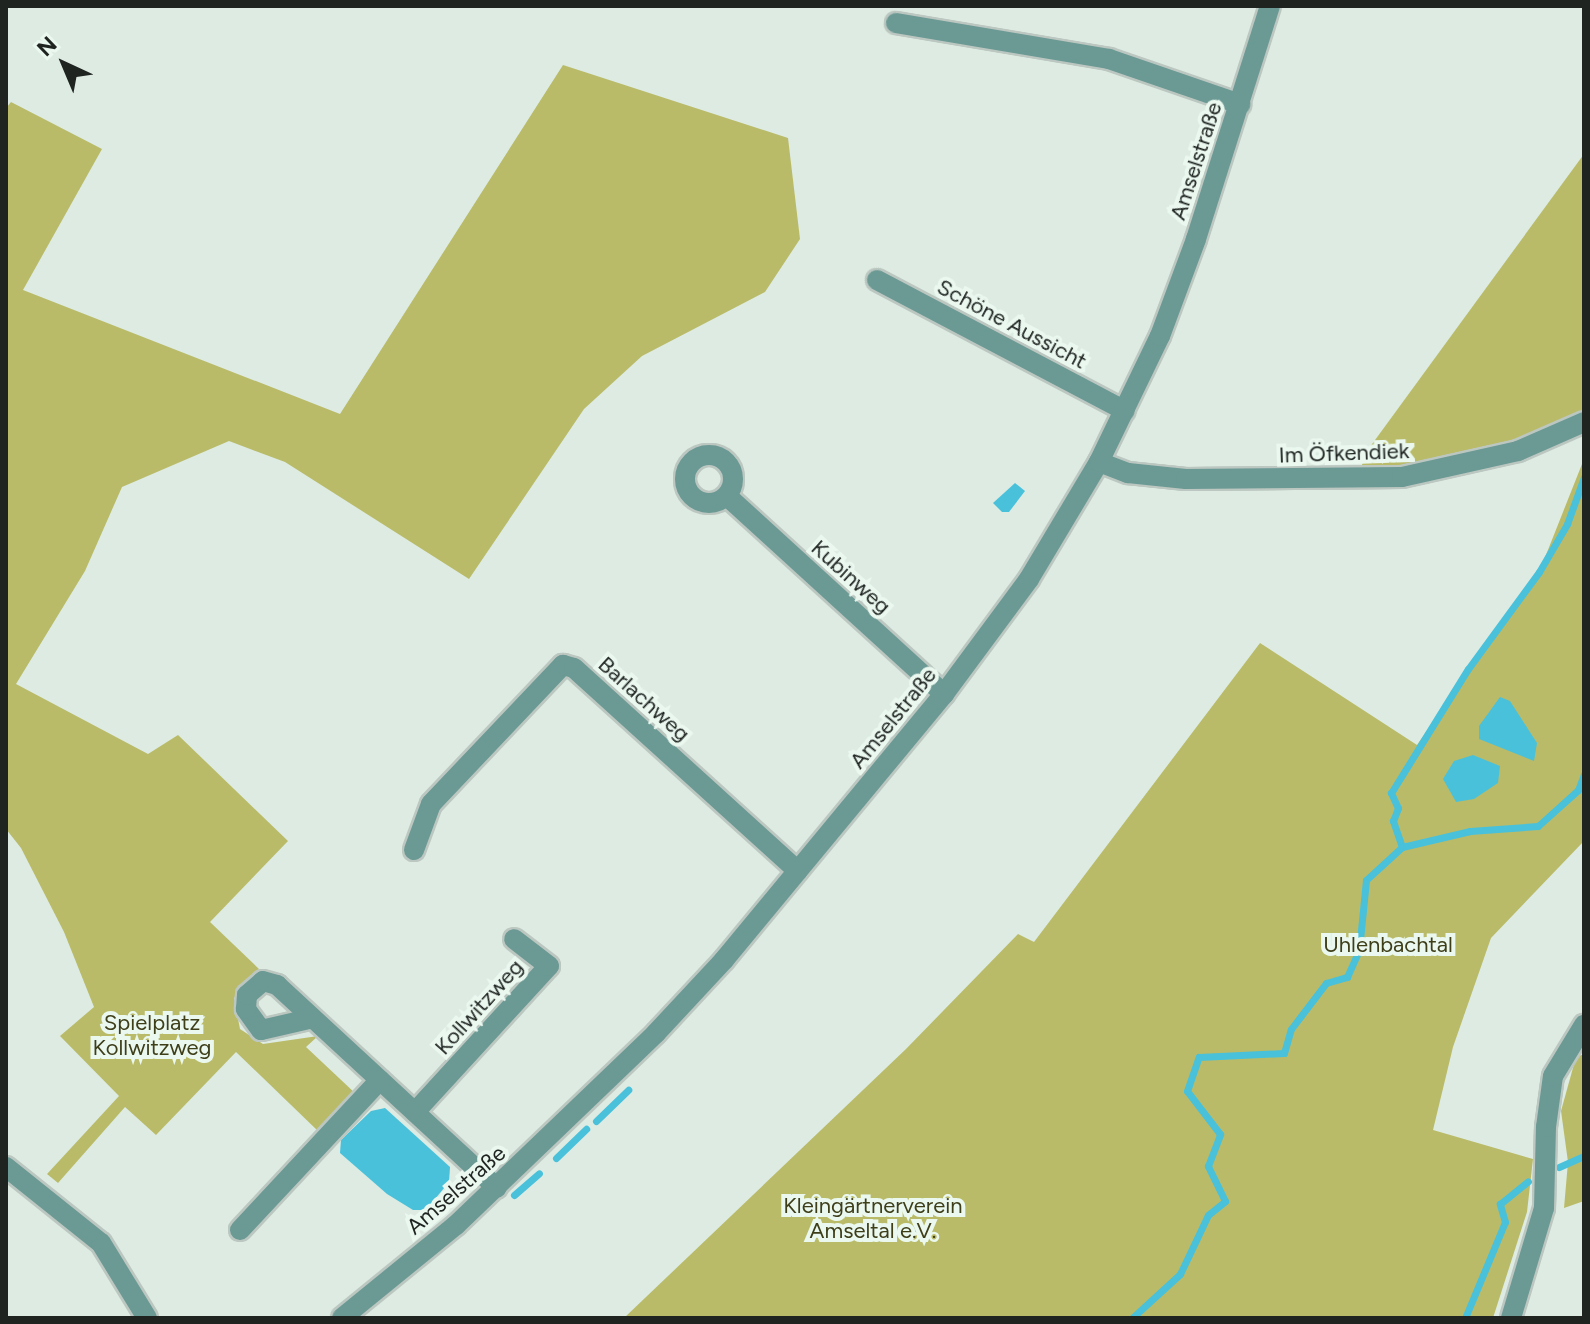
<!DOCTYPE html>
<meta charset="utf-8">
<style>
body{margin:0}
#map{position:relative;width:1590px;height:1324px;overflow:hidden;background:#ddebe3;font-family:Figtree,sans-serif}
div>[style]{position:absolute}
.green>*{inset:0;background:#babb68}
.water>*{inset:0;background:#49c1da}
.stream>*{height:7px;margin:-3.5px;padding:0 3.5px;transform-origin:3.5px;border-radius:3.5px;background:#49c1da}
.roads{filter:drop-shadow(2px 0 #bbc7c0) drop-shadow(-2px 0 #bbc7c0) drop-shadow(0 2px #bbc7c0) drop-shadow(0 -2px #bbc7c0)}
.minor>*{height:20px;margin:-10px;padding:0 10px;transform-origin:10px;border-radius:10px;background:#6b9994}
.minor>.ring{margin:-10px;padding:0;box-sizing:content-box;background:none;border:20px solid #6b9994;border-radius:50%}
span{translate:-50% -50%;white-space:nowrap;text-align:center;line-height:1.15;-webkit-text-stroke:8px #eaf8f0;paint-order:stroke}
.street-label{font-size:22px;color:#1f2421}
.park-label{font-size:22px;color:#3e3e19}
.frame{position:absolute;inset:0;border:8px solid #1f2421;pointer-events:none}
.north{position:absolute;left:24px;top:24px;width:80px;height:80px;-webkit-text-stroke:6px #eaf8f0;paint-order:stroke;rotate:316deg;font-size:22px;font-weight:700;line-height:32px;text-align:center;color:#1f2421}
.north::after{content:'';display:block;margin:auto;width:28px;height:36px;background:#1f2421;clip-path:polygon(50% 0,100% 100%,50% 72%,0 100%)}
</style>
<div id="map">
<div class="green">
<i style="clip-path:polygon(563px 65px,788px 138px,800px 239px,765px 292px,642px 356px,584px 409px,469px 579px,285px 462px,229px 441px,122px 487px,85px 571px,16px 684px,148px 754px,178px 735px,288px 841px,210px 922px,259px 969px,234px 998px,240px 1029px,263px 1044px,318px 1036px,306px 1047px,356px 1094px,319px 1132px,236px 1052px,156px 1135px,125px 1107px,58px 1183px,47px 1174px,119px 1096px,60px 1036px,94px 1007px,64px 932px,21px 848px,6px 829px,6px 108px,11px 102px,102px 149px,23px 290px,340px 414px)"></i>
<i style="clip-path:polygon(1584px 154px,1584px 412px,1511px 446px,1358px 476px,1367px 451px)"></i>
<i style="clip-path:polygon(1584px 459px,1584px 841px,1491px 938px,1453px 1047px,1433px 1130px,1533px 1159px,1527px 1212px,1493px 1318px,624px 1318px,906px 1049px,1018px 934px,1034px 942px,1260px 643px,1417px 745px,1542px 565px)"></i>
<i style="clip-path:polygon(1584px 1054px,1584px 1201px,1564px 1208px,1568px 1162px,1561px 1111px,1576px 1057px)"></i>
</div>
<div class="water">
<i style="clip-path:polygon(1015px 483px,1025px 491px,1009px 512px,1002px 512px,993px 503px)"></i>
<i style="clip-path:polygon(1500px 697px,1510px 701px,1537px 743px,1534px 761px,1479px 739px,1479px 726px)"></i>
<i style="clip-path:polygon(1473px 755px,1500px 766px,1498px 783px,1474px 799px,1456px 802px,1443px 779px,1454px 761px)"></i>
<i style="clip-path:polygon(385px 1108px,450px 1167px,449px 1182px,426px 1210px,413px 1210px,387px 1194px,340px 1153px,341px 1140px,371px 1111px)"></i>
</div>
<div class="stream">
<i style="left:1402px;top:847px;width:28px;rotate:-109deg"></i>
<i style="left:1393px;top:821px;width:14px;rotate:-69deg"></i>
<i style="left:1398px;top:808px;width:17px;rotate:-115deg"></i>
<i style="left:1391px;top:793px;width:146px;rotate:-58.2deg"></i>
<i style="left:1468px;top:669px;width:120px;rotate:-53.8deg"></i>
<i style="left:1539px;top:572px;width:56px;rotate:-59.7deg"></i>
<i style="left:1567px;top:524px;width:50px;rotate:-70.1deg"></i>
<i style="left:596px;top:1121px;width:45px;rotate:-44.1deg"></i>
<i style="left:556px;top:1158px;width:42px;rotate:-44deg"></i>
<i style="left:1559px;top:1167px;width:27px;rotate:-24deg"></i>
<i style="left:514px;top:1195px;width:33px;rotate:-41deg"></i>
<i style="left:1132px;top:1318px;width:65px;rotate:-42.5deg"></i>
<i style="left:1180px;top:1274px;width:65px;rotate:-64.6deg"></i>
<i style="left:1208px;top:1215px;width:22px;rotate:-39deg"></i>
<i style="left:1225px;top:1201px;width:39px;rotate:-116deg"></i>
<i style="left:1208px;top:1166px;width:34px;rotate:-69deg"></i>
<i style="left:1220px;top:1134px;width:54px;rotate:-127.5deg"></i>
<i style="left:1187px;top:1091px;width:36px;rotate:-71deg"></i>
<i style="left:1199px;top:1057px;width:85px;rotate:-2.7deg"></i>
<i style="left:1284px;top:1053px;width:25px;rotate:-74deg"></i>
<i style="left:1291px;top:1029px;width:58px;rotate:-52.7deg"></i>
<i style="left:1326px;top:983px;width:22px;rotate:-16deg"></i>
<i style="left:1347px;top:977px;width:30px;rotate:-66deg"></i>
<i style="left:1359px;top:950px;width:70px;rotate:-84.3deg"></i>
<i style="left:1366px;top:880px;width:49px;rotate:-42.5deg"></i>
<i style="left:1402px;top:847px;width:70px;rotate:-13.2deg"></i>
<i style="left:1470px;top:831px;width:68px;rotate:-4.2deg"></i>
<i style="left:1538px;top:826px;width:54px;rotate:-42deg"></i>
<i style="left:1578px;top:790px;width:17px;rotate:-69deg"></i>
<i style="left:1465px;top:1318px;width:104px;rotate:-67.4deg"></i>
<i style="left:1505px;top:1222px;width:19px;rotate:-106deg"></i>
<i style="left:1500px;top:1204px;width:36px;rotate:-39deg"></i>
</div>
<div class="roads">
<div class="minor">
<i style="left:896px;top:23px;width:216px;rotate:9.6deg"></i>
<i style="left:1109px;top:59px;width:139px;rotate:19deg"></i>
<i style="left:877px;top:280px;width:280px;rotate:27.8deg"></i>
<i class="ring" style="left:685px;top:455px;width:28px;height:28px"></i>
<i style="left:1099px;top:462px;width:31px;rotate:21deg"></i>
<i style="left:1128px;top:473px;width:58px;rotate:5.9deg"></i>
<i style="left:1186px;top:479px;width:216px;rotate:-0.5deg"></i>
<i style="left:1402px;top:477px;width:119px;rotate:-12.6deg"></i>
<i style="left:1518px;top:451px;width:72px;rotate:-23.7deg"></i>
<i style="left:727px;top:496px;width:294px;rotate:42.4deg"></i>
<i style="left:414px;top:850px;width:49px;rotate:-69.7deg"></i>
<i style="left:431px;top:804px;width:192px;rotate:-46.5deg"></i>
<i style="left:563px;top:665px;width:11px;rotate:15deg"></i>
<i style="left:574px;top:668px;width:302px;rotate:42.2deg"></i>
<i style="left:309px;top:1019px;width:49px;rotate:167.1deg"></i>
<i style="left:261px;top:1030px;width:26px;rotate:-126deg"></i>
<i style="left:246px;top:1009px;width:14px;rotate:-86deg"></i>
<i style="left:247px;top:995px;width:21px;rotate:-41deg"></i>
<i style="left:263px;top:981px;width:15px;rotate:16deg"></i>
<i style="left:277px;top:985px;width:299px;rotate:42.7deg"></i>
<i style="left:415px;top:1112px;width:198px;rotate:-47.5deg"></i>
<i style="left:549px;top:966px;width:44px;rotate:-142.4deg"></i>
<i style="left:6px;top:1167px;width:122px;rotate:38.7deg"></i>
<i style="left:101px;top:1243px;width:88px;rotate:58.5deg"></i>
<i style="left:240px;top:1230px;width:205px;rotate:-47deg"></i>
<i style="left:342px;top:1318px;width:147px;rotate:-39.2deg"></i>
<i style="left:456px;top:1225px;width:277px;rotate:-43.8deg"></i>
<i style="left:656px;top:1033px;width:100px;rotate:-47deg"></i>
<i style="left:724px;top:960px;width:345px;rotate:-50.4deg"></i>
<i style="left:944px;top:694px;width:143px;rotate:-53.5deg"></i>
<i style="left:1029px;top:579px;width:136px;rotate:-59.1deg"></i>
<i style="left:1099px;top:462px;width:140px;rotate:-64.2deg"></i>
<i style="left:1160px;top:336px;width:103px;rotate:-69.6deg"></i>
<i style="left:1196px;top:239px;width:244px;rotate:-72.4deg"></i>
<i style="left:1511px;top:1318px;width:115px;rotate:-73.3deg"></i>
<i style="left:1544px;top:1208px;width:81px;rotate:-88.6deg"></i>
<i style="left:1546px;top:1127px;width:51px;rotate:-82.2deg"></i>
<i style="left:1553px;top:1076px;width:60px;rotate:-58.7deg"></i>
</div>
</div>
<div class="street-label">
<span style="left:1196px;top:161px;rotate:-72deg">Amselstraße</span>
<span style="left:1012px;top:324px;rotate:28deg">Schöne Aussicht</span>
<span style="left:1344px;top:453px;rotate:-2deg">Im Öfkendiek</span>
<span style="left:851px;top:577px;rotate:42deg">Kubinweg</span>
<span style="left:644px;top:699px;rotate:42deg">Barlachweg</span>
<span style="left:893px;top:718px;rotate:-51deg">Amselstraße</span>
<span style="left:479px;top:1007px;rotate:-48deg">Kollwitzweg</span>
<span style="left:456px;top:1190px;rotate:-41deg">Amselstraße</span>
</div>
<div class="park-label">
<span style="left:1388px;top:945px">Uhlenbachtal</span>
<span style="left:152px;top:1035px">Spielplatz<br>Kollwitzweg</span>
<span style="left:873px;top:1218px">Kleingärtnerverein<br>Amseltal e.V.</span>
</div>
<div class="frame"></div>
<div class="north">N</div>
</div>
